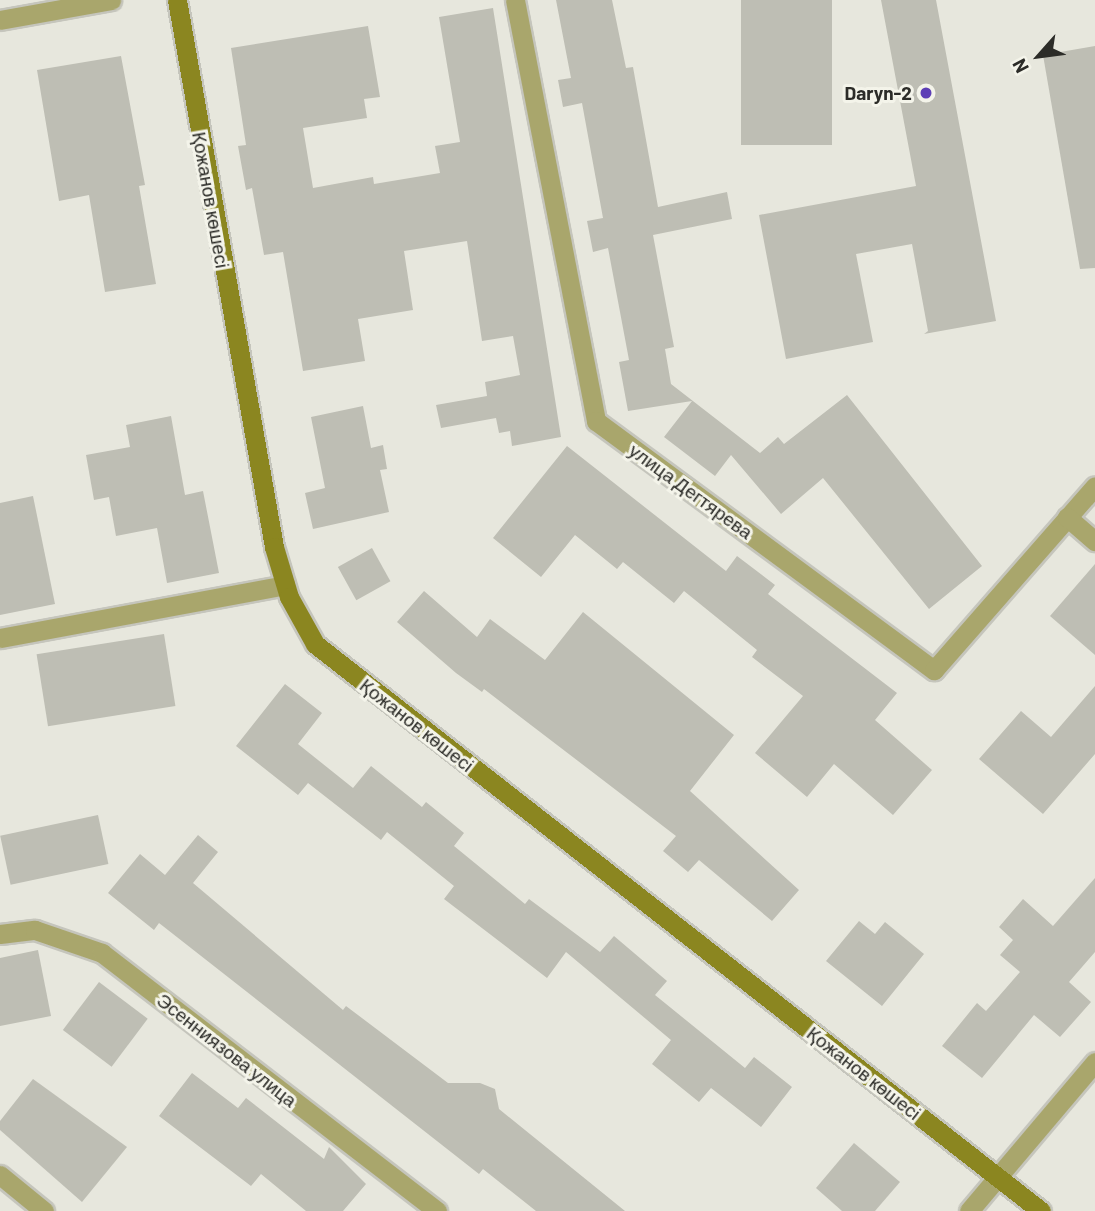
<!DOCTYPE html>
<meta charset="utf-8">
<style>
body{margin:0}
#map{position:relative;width:1095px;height:1211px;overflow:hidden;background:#e7e7dd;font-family:Barlow,sans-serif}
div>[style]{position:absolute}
.building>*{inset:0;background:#bebeb4;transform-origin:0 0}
.roads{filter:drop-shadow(2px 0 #c5c5bc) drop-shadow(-2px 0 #c5c5bc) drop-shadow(0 2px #c5c5bc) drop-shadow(0 -2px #c5c5bc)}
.minor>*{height:19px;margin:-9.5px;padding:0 9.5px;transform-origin:9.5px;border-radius:9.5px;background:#a9a66c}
.tertiary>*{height:19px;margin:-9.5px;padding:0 9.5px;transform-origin:9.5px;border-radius:9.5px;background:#a9a66c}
.secondary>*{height:19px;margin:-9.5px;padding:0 9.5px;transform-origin:9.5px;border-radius:9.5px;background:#8b8620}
.dots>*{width:19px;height:19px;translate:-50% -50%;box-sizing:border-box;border:4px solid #f4f4ea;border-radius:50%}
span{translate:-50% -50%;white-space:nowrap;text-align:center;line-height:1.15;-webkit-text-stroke:6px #f4f4ea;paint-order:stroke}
.poi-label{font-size:19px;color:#2c2c28;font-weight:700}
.right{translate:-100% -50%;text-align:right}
.street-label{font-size:19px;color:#2c2c28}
.north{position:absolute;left:1004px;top:21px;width:70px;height:70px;-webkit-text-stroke:5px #f4f4ea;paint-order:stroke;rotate:242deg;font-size:19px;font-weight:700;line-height:28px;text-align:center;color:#2c2c28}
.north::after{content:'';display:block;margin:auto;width:24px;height:32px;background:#2c2c28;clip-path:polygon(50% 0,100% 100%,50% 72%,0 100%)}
</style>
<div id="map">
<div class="building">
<i style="clip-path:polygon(556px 0,612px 0,626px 68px,633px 67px,658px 207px,727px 192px,732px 219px,653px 235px,674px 347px,665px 349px,671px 384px,760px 453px,778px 437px,784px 444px,847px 395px,982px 566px,929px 609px,823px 478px,781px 514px,731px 455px,715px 476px,664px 437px,692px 401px,628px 411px,619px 362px,629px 360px,608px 248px,593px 252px,587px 221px,603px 218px,582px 103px,563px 107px,558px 80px,571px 78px)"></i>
<i style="left:741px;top:0;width:91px;height:145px"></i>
<i style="clip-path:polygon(881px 0,936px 0,996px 321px,924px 334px,928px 331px,912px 244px,856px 254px,873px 342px,786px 359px,759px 215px,916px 186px)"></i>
<i style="clip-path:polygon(493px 8px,561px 437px,512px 446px,510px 431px,499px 433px,496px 418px,441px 428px,436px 405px,487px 396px,485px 382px,520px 375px,513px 336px,482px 341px,467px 241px,404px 251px,413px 310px,358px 319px,365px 361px,303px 371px,283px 252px,264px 255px,252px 188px,246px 190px,238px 146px,246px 145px,231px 48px,368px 26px,380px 97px,364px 99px,367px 118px,303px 128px,313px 188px,373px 177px,374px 184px,440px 173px,435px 146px,460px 142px,439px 17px)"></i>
<i style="clip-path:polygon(1095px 46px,1095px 268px,1080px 269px,1043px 55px)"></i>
<i style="clip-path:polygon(121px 56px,145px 185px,139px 186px,156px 284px,105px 292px,89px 195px,59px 201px,37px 70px)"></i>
<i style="clip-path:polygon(363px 406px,371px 448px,383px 445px,387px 469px,380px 470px,389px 512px,313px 529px,305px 493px,325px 488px,311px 417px)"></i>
<i style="clip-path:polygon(171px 416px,185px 495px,203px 491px,219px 573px,167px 583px,157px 528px,116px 536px,109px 497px,94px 500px,86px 455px,130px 447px,126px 425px)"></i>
<i style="clip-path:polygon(567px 446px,726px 571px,737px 556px,775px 585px,768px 594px,897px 693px,875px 720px,932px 770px,893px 815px,834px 764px,807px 797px,755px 753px,803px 696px,752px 657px,757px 650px,684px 591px,674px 603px,623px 562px,617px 569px,575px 535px,541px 577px,493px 538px)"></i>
<i style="clip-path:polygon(33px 496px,55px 604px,0 615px,0 503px)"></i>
<i style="left:372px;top:548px;width:38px;height:39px;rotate:61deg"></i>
<i style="clip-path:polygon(1095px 564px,1095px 655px,1050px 616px)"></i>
<i style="clip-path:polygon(424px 591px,477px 637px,490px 619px,545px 660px,583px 612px,734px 735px,690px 791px,799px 890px,772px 921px,699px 860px,688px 872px,663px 851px,676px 836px,484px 689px,482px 692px,456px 673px,397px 622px)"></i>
<i style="left:164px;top:634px;width:73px;height:129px;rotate:81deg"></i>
<i style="clip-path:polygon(285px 684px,322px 713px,298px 744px,353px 788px,371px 766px,422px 807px,426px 802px,464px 833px,454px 846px,525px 904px,529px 899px,600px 952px,614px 936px,667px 981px,655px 995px,745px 1068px,754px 1057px,792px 1087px,761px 1127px,711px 1088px,699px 1102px,652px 1064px,671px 1040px,566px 952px,547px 978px,444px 899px,454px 886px,387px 832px,381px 840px,308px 783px,298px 795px,236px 746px)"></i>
<i style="clip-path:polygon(1095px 686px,1095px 754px,1043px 814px,979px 759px,1021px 711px,1051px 737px)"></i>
<i style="left:98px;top:815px;width:50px;height:100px;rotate:78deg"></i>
<i style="clip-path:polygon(198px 835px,218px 852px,193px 883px,343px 1010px,346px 1006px,448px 1083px,480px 1083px,495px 1089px,499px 1109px,625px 1211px,536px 1211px,483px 1169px,479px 1174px,159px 923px,154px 930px,108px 893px,140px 854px,165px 875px)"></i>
<i style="clip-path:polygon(1095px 878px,1095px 952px,1069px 982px,1091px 1002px,1060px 1037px,1034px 1015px,982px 1078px,942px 1046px,977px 1003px,986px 1011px,1020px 972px,1000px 955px,1013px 940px,999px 927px,1023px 899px,1053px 926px)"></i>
<i style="clip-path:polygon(859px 921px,875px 934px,885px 922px,924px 954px,882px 1006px,826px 961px)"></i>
<i style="clip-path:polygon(38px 950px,51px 1016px,0 1026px,0 958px)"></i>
<i style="left:99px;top:982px;width:61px;height:60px;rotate:37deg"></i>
<i style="clip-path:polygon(192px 1073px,238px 1108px,246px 1098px,324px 1159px,329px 1147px,366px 1184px,343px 1211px,306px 1211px,261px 1174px,251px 1186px,159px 1116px)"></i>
<i style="clip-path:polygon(33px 1079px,127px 1147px,82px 1202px,0 1130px,0 1121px)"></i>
<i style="clip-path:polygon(854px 1143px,900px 1182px,875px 1211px,842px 1211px,816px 1188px)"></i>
</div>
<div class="roads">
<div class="minor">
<i style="left:515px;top:0;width:429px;rotate:79.1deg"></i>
<i style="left:596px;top:421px;width:420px;rotate:36.4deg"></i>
<i style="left:934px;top:670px;width:244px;rotate:-48.8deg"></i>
<i style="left:1067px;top:517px;width:37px;rotate:41deg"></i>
<i style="left:0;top:638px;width:290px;rotate:-10.5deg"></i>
<i style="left:0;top:934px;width:35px;rotate:-7deg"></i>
<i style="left:35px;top:930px;width:71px;rotate:18.9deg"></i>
<i style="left:102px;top:953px;width:423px;rotate:37.6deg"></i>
<i style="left:0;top:1175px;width:57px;rotate:39.3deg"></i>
<i style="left:969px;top:1211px;width:195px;rotate:-49.8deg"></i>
</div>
<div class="tertiary">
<i style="left:0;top:20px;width:113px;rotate:-10.2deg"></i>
</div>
<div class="secondary">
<i style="left:177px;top:0;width:556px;rotate:79.94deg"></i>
<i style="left:274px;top:547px;width:52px;rotate:73.3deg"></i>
<i style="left:289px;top:597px;width:54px;rotate:61deg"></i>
<i style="left:315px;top:644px;width:921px;rotate:37.99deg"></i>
</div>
</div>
<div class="dots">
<i style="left:926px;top:93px;background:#5d3eb6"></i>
</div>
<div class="poi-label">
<span class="right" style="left:912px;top:93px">Daryn-2</span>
</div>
<div class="street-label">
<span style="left:211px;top:200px;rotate:80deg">Қожанов көшесі</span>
<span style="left:691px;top:491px;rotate:36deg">улица Дегтярева</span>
<span style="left:417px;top:725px;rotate:38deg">Қожанов көшесі</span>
<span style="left:227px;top:1050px;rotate:38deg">Эсенниязова улица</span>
<span style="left:864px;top:1073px;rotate:38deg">Қожанов көшесі</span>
</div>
<div class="north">N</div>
</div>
